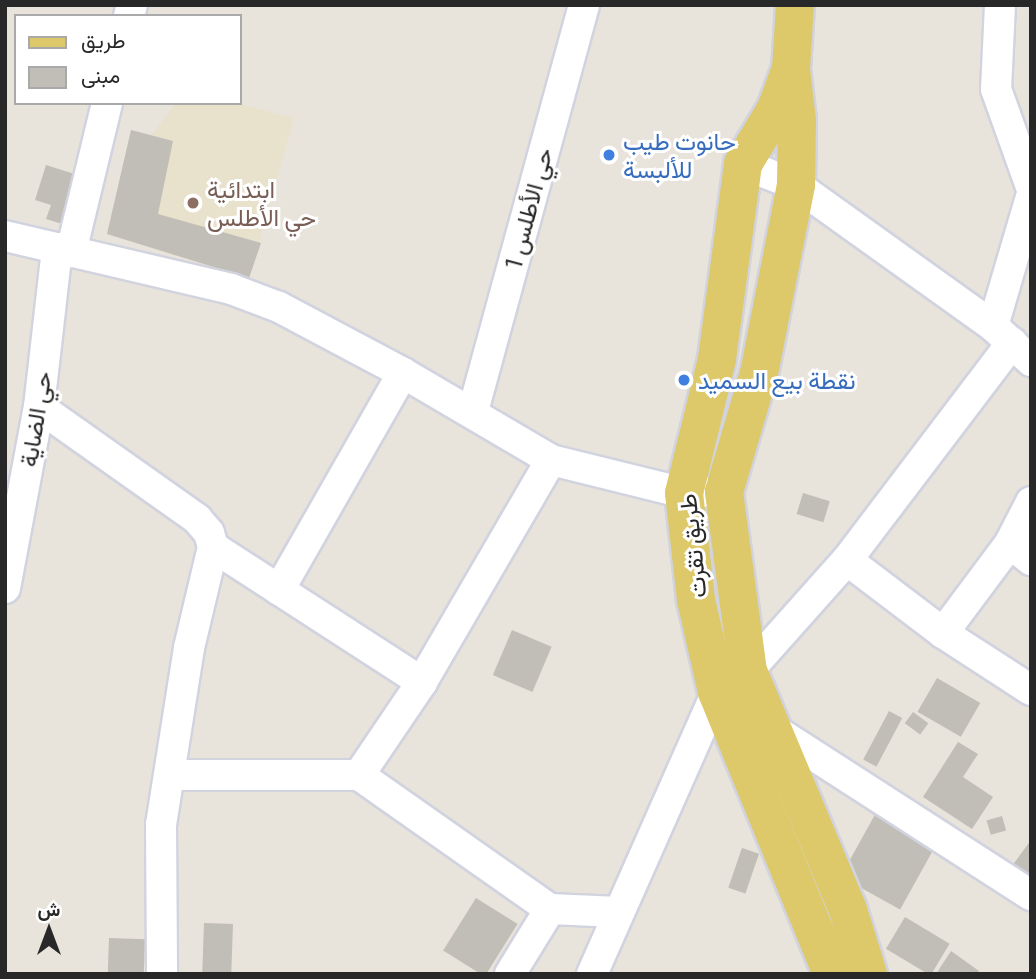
<!DOCTYPE html>
<meta charset="utf-8">
<style>
body{margin:0}
#map{position:relative;width:1036px;height:979px;overflow:hidden;background:#e8e3db;font-family:"Exo 2",Vazirmatn,sans-serif}
div>[style]{position:absolute}
.education>*{inset:0;background:#e8e1cc}
.building>*{inset:0;background:#c1bdb7;transform-origin:0 0}
.roads{filter:drop-shadow(2px 0 #d1d3df) drop-shadow(-2px 0 #d1d3df) drop-shadow(0 2px #d1d3df) drop-shadow(0 -2px #d1d3df)}
.minor>*{height:30px;margin:-15px;padding:0 15px;transform-origin:15px;border-radius:15px;background:#fff}
.major>*{height:38px;margin:-19px;padding:0 19px;transform-origin:19px;border-radius:19px;background:#dec96a}
.dots>*{width:19px;height:19px;translate:-50% -50%;box-sizing:border-box;border:4px solid #fff;border-radius:50%}
span{translate:-50% -50%;white-space:nowrap;text-align:center;line-height:1.15;-webkit-text-stroke:6px #fff;paint-order:stroke}
.shop-label{font-size:24px;color:#366cbe}
.left{translate:0 -50%;text-align:left}
.education-label{font-size:24px;color:#785e54}
.street-label{font-size:24px;color:#282828}
.frame{position:absolute;inset:0;border:7px solid #282828;pointer-events:none}
.legend{position:absolute;left:14px;top:14px;width:228px;height:91px;box-sizing:border-box;background:#fff;border:2px solid #a9a9a9;margin:0;padding:9px 12px;list-style:none;font-size:21px;color:#282828}
.legend li{display:flex;align-items:center;gap:14px;height:35px}
.legend b{width:35px;border:2px solid #a9a9a9}
.north{position:absolute;left:14px;top:895px;width:70px;height:70px;-webkit-text-stroke:5px #fff;paint-order:stroke;rotate:0deg;font-size:19px;font-weight:700;line-height:28px;text-align:center;color:#282828}
.north::after{content:'';display:block;margin:auto;width:24px;height:32px;background:#282828;clip-path:polygon(50% 0,100% 100%,50% 72%,0 100%)}
</style>
<div id="map">
<div class="education">
<i style="clip-path:polygon(176px 103px,236px 103px,294px 118px,249px 278px,107px 234px,131px 130px,152px 135px)"></i>
</div>
<div class="building">
<i style="clip-path:polygon(131px 130px,173px 141px,158px 214px,261px 243px,249px 278px,107px 234px)"></i>
<i style="clip-path:polygon(46px 165px,87px 178px,72px 227px,46px 219px,51px 205px,35px 200px)"></i>
<i style="left:803px;top:493px;width:28px;height:22px;rotate:17deg"></i>
<i style="left:512px;top:630px;width:43px;height:49px;rotate:23deg"></i>
<i style="left:937px;top:678px;width:50px;height:39px;rotate:30deg"></i>
<i style="left:889px;top:711px;width:15px;height:55px;rotate:28deg"></i>
<i style="left:913px;top:712px;width:19px;height:14px;rotate:36deg"></i>
<i style="clip-path:polygon(958px 742px,978px 754px,963px 777px,993px 797px,972px 829px,923px 797px)"></i>
<i style="left:877px;top:811px;width:68px;height:75px;rotate:29deg"></i>
<i style="left:1002px;top:816px;width:15px;height:16px;rotate:74deg"></i>
<i style="clip-path:polygon(1031px 840px,1031px 880px,1012px 866px)"></i>
<i style="left:742px;top:848px;width:18px;height:42px;rotate:19deg"></i>
<i style="left:476px;top:898px;width:49px;height:62px;rotate:32deg"></i>
<i style="left:905px;top:917px;width:52px;height:37px;rotate:31deg"></i>
<i style="left:204px;top:923px;width:29px;height:51px;rotate:2deg"></i>
<i style="left:109px;top:938px;width:36px;height:36px;rotate:2deg"></i>
<i style="clip-path:polygon(951px 951px,979px 971px,977px 974px,936px 974px)"></i>
</div>
<div class="roads">
<div class="minor">
<i style="left:1000px;top:5px;width:84px;rotate:92.7deg"></i>
<i style="left:996px;top:89px;width:104px;rotate:70.3deg"></i>
<i style="left:129px;top:16px;width:11px;rotate:-75deg"></i>
<i style="left:743px;top:164px;width:57px;rotate:21.6deg"></i>
<i style="left:796px;top:185px;width:242px;rotate:35.6deg"></i>
<i style="left:993px;top:326px;width:52px;rotate:42.6deg"></i>
<i style="left:5px;top:236px;width:232px;rotate:13.2deg"></i>
<i style="left:231px;top:289px;width:51px;rotate:20.6deg"></i>
<i style="left:279px;top:307px;width:140px;rotate:28deg"></i>
<i style="left:403px;top:373px;width:172px;rotate:30.4deg"></i>
<i style="left:551px;top:460px;width:137px;rotate:13.9deg"></i>
<i style="left:684px;top:493px;width:19px;rotate:-3deg"></i>
<i style="left:71px;top:252px;width:153px;rotate:-76.4deg"></i>
<i style="left:993px;top:326px;width:134px;rotate:-73.6deg"></i>
<i style="left:39px;top:407px;width:194px;rotate:35.3deg"></i>
<i style="left:197px;top:519px;width:18px;rotate:49deg"></i>
<i style="left:209px;top:533px;width:15px;rotate:74deg"></i>
<i style="left:213px;top:547px;width:104px;rotate:103.4deg"></i>
<i style="left:189px;top:648px;width:178px;rotate:99deg"></i>
<i style="left:161px;top:824px;width:150px;rotate:89.6deg"></i>
<i style="left:473px;top:411px;width:421px;rotate:-74.7deg"></i>
<i style="left:551px;top:460px;width:257px;rotate:120.2deg"></i>
<i style="left:422px;top:682px;width:112px;rotate:124.1deg"></i>
<i style="left:359px;top:775px;width:233px;rotate:35.1deg"></i>
<i style="left:550px;top:909px;width:68px;rotate:2.5deg"></i>
<i style="left:1031px;top:502px;width:46px;rotate:117.1deg"></i>
<i style="left:1010px;top:543px;width:27px;rotate:39deg"></i>
<i style="left:213px;top:547px;width:249px;rotate:32.9deg"></i>
<i style="left:847px;top:560px;width:121px;rotate:37.2deg"></i>
<i style="left:943px;top:633px;width:105px;rotate:32.9deg"></i>
<i style="left:5px;top:588px;width:184px;rotate:-79.4deg"></i>
<i style="left:39px;top:407px;width:160px;rotate:-83.5deg"></i>
<i style="left:279px;top:590px;width:250px;rotate:-60.3deg"></i>
<i style="left:943px;top:633px;width:112px;rotate:-53.3deg"></i>
<i style="left:773px;top:729px;width:307px;rotate:32.8deg"></i>
<i style="left:169px;top:775px;width:190px"></i>
<i style="left:510px;top:974px;width:76px;rotate:-58.4deg"></i>
<i style="left:592px;top:974px;width:308px;rotate:-66.1deg"></i>
<i style="left:717px;top:692px;width:37px;rotate:-34deg"></i>
<i style="left:748px;top:671px;width:149px;rotate:-48.3deg"></i>
<i style="left:847px;top:560px;width:273px;rotate:-52.8deg"></i>
</div>
<div class="major">
<i style="left:795px;top:5px;width:64px;rotate:93.6deg"></i>
<i style="left:791px;top:69px;width:52px;rotate:83.4deg"></i>
<i style="left:797px;top:121px;width:64px;rotate:90.9deg"></i>
<i style="left:796px;top:185px;width:192px;rotate:101.1deg"></i>
<i style="left:759px;top:373px;width:124px;rotate:106.4deg"></i>
<i style="left:724px;top:492px;width:181px;rotate:82.4deg"></i>
<i style="left:748px;top:671px;width:259px;rotate:67.3deg"></i>
<i style="left:848px;top:910px;width:67px;rotate:72.6deg"></i>
<i style="left:790px;top:71px;width:40px;rotate:110.2deg"></i>
<i style="left:776px;top:109px;width:64px;rotate:121deg"></i>
<i style="left:743px;top:164px;width:197px;rotate:97.6deg"></i>
<i style="left:717px;top:359px;width:138px;rotate:103.8deg"></i>
<i style="left:684px;top:493px;width:108px;rotate:83.6deg"></i>
<i style="left:696px;top:600px;width:94px;rotate:77.1deg"></i>
<i style="left:717px;top:692px;width:305px;rotate:67.8deg"></i>
</div>
</div>
<div class="dots">
<i style="left:609px;top:155px;background:#3f7fe0"></i>
<i style="left:193px;top:203px;background:#8d6e63"></i>
<i style="left:684px;top:380px;background:#3f7fe0"></i>
</div>
<div class="shop-label">
<span class="left" style="left:623px;top:155px">حانوت طيب<br>للألبسة</span>
<span class="left" style="left:698px;top:380px">نقطة بيع السميد</span>
</div>
<div class="education-label">
<span class="left" style="left:207px;top:203px">ابتدائية<br>حي الأطلس</span>
</div>
<div class="street-label">
<span style="left:528px;top:208px;rotate:-75deg">حي الأطلس 1</span>
<span style="left:35px;top:419px;rotate:-81deg">حي الضاية</span>
<span style="left:692px;top:546px;rotate:-96deg">طريق تقرت</span>
</div>
<div class="frame"></div>
<ul class="legend">
<li><b style="height:9px;background:#dec96a"></b>طريق</li>
<li><b style="height:19px;background:#c1bdb7"></b>مبنى</li>
</ul>
<div class="north">ش</div>
</div>
